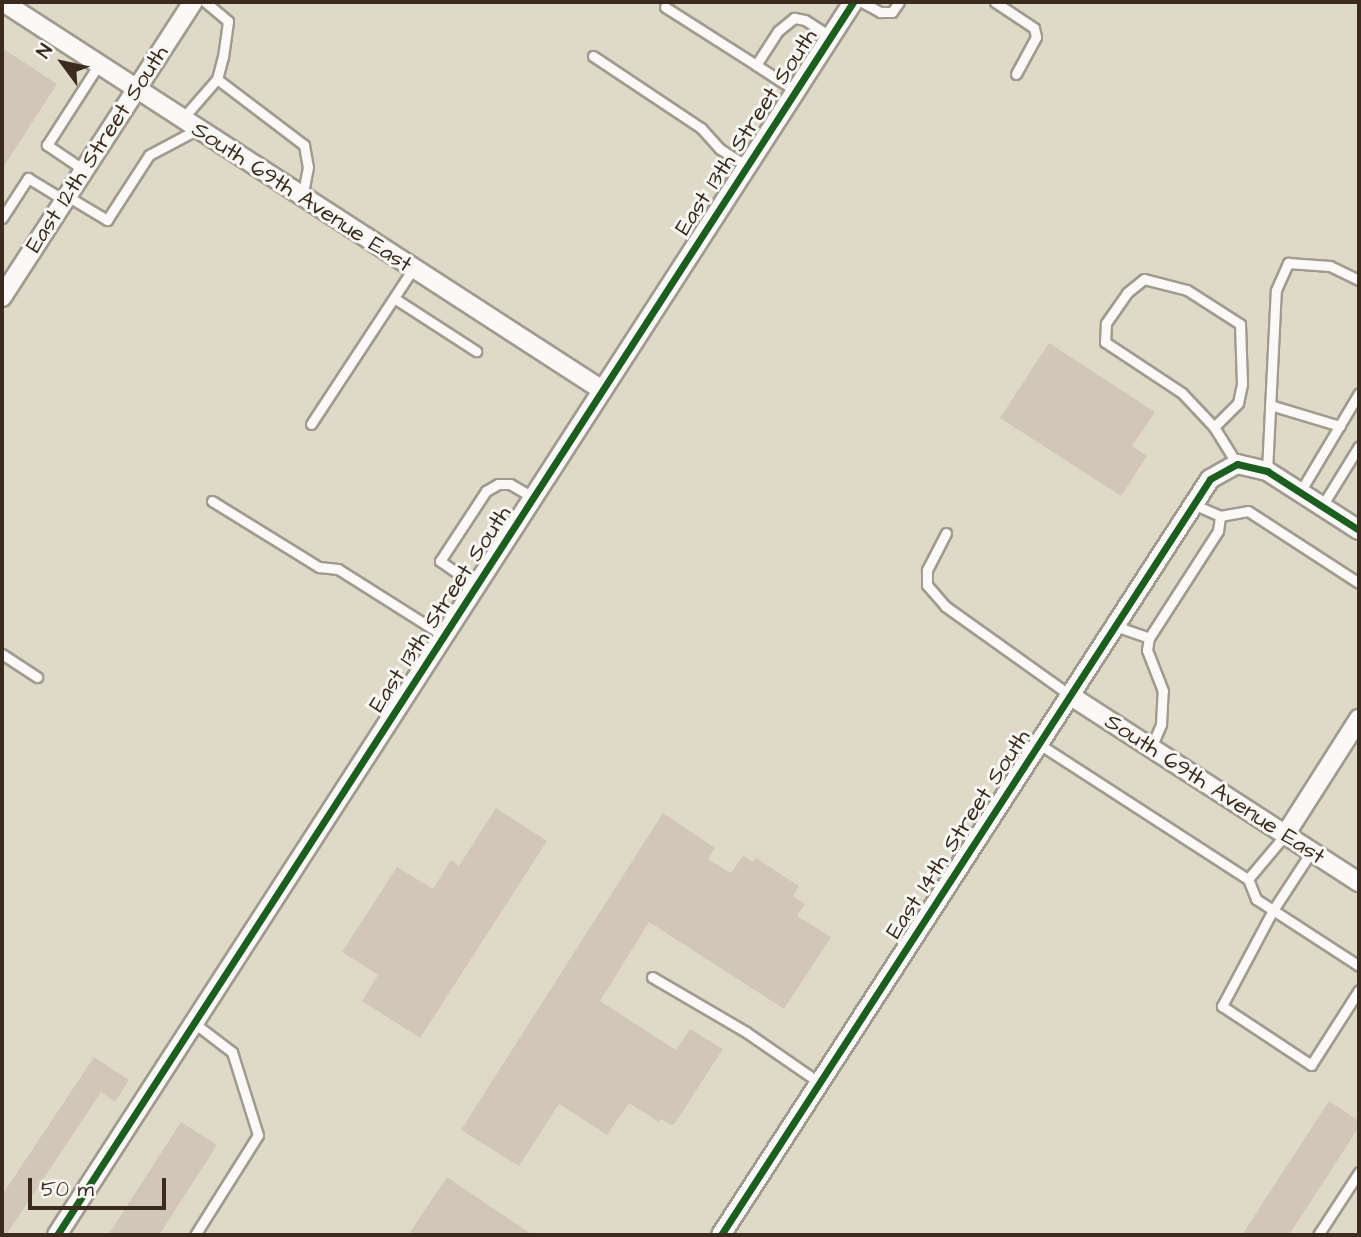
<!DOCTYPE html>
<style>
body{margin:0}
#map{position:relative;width:1361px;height:1237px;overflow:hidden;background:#dfdac7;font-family:"Architects Daughter",sans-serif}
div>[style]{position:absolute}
.building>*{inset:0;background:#d2c6bb}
.roads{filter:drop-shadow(2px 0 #a09b8f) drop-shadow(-2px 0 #a09b8f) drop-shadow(0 2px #a09b8f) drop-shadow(0 -2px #a09b8f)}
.service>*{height:9px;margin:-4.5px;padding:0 4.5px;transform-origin:4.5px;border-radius:4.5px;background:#faf9f7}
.minor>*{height:18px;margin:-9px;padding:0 9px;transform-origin:9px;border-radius:9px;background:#faf9f7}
.cycleway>*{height:7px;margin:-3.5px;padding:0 3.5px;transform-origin:3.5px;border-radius:3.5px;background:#1b5e20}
span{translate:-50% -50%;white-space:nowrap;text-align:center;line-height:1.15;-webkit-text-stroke:6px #f6f6f2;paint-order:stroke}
.street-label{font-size:23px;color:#3b2a1e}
.frame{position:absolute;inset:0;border:4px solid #3b2a1e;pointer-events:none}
.north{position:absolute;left:28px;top:28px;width:70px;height:70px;-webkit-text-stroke:5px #f6f6f2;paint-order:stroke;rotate:303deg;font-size:19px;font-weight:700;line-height:28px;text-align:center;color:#3b2a1e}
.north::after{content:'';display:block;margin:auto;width:24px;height:32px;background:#3b2a1e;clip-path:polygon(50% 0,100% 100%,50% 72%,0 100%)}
.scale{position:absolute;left:28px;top:1178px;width:138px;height:32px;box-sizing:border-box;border:4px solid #3b2a1e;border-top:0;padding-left:9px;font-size:21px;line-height:24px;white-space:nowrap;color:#3b2a1e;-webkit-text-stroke:5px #f6f6f2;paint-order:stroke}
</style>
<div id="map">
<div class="building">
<i style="clip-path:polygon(2px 48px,57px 84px,2px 169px)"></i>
<i style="clip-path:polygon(1049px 343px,1155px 412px,1132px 446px,1147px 456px,1121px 496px,1000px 418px)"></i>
<i style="clip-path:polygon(496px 808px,547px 841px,420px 1038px,362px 1001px,378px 975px,342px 952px,397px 867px,433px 889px,451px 860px,459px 866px)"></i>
<i style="clip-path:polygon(663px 813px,715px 848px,708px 859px,731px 873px,743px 856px,753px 862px,756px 858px,799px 886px,793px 896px,805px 904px,797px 916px,831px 937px,784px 1009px,649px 922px,600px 1001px,676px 1050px,690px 1029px,723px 1049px,675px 1123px,671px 1125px,661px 1119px,659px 1122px,629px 1103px,607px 1135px,559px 1104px,519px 1166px,461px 1130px)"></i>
<i style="clip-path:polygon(94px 1057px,129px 1080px,115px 1102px,101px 1092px,6px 1235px,2px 1235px,2px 1195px)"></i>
<i style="clip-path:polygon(1329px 1101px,1359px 1121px,1359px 1127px,1289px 1235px,1242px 1235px)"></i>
<i style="clip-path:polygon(181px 1122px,217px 1145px,159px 1235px,108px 1235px)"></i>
<i style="clip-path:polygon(447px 1177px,454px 1182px,533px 1235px,408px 1235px)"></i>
</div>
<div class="roads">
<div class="service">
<i style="left:862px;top:2px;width:21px;rotate:29deg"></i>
<i style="left:880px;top:12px;width:12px"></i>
<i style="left:892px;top:12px;width:12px;rotate:-55deg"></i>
<i style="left:995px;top:2px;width:47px;rotate:33.7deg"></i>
<i style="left:1034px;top:28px;width:9px;rotate:77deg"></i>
<i style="left:1036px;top:37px;width:42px;rotate:118.4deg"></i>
<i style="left:665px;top:7px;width:108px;rotate:32.5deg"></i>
<i style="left:593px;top:56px;width:130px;rotate:33.7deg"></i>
<i style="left:701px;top:128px;width:28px;rotate:48deg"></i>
<i style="left:720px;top:149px;width:32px;rotate:32deg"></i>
<i style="left:217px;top:79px;width:109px;rotate:37.2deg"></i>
<i style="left:304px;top:145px;width:22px;rotate:80deg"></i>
<i style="left:308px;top:167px;width:31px;rotate:101deg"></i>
<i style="left:796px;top:91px;width:48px;rotate:-147deg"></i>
<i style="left:756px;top:65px;width:40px;rotate:-57.1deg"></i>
<i style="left:778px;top:31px;width:21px;rotate:-39deg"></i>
<i style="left:794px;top:18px;width:11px;rotate:10deg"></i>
<i style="left:805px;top:20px;width:31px;rotate:33deg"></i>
<i style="left:183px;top:118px;width:52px;rotate:-48.9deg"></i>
<i style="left:217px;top:79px;width:23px;rotate:-75deg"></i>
<i style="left:223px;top:57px;width:36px;rotate:-82deg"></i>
<i style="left:228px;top:21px;width:30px;rotate:-140deg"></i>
<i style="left:84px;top:170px;width:45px;rotate:-146deg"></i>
<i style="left:47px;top:145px;width:96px;rotate:-57.3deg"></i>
<i style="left:67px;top:196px;width:47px;rotate:31deg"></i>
<i style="left:107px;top:220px;width:77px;rotate:-57.1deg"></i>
<i style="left:149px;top:155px;width:55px;rotate:-28deg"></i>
<i style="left:2px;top:218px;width:48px;rotate:-57deg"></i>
<i style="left:28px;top:178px;width:42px;rotate:31.4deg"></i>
<i style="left:394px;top:298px;width:98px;rotate:32.9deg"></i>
<i style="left:1270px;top:405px;width:73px;rotate:16.7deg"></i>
<i style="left:311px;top:424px;width:186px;rotate:-56.7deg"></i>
<i style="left:1214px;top:427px;width:34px;rotate:-45deg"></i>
<i style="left:1238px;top:403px;width:19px;rotate:-78deg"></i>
<i style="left:1242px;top:384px;width:60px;rotate:-91.9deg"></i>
<i style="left:1240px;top:324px;width:63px;rotate:-147.3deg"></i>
<i style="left:1187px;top:290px;width:44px;rotate:-165.7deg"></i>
<i style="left:1144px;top:279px;width:22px;rotate:141deg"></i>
<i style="left:1127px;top:293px;width:37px;rotate:125deg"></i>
<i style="left:1106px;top:323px;width:19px;rotate:93deg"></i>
<i style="left:1105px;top:342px;width:92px;rotate:33.5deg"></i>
<i style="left:1182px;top:393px;width:47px;rotate:46.7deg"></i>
<i style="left:1214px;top:427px;width:44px;rotate:58.1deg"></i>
<i style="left:1267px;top:471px;width:181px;rotate:-87.2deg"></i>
<i style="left:1276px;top:290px;width:30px;rotate:-66deg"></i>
<i style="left:1288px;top:263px;width:42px;rotate:4.1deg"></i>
<i style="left:1330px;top:266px;width:32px;rotate:26deg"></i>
<i style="left:1300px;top:492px;width:115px;rotate:-59.2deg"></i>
<i style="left:212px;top:501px;width:126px;rotate:31.7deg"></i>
<i style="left:319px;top:567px;width:19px;rotate:6deg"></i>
<i style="left:338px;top:569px;width:125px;rotate:32.3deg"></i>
<i style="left:1193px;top:504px;width:30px;rotate:24deg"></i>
<i style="left:1220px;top:516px;width:28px;rotate:-10deg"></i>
<i style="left:1248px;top:511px;width:132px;rotate:33deg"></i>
<i style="left:1322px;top:506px;width:70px;rotate:-58.3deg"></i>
<i style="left:946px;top:533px;width:42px;rotate:117.2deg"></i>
<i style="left:927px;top:570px;width:15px;rotate:90deg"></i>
<i style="left:927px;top:585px;width:28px;rotate:49deg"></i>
<i style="left:945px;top:606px;width:155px;rotate:35.5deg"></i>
<i style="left:476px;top:586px;width:44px;rotate:-145.2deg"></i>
<i style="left:440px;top:561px;width:84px;rotate:-56.7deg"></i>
<i style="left:486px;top:491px;width:14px;rotate:-30deg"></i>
<i style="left:498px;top:484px;width:12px"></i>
<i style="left:510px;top:484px;width:28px;rotate:30deg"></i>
<i style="left:1115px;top:626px;width:36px;rotate:19deg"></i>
<i style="left:2px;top:654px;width:42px;rotate:33.3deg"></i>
<i style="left:1039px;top:744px;width:249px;rotate:32.9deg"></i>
<i style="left:1248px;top:879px;width:22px;rotate:68deg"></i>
<i style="left:1256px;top:899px;width:123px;rotate:33deg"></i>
<i style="left:1151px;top:748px;width:26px;rotate:-67deg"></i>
<i style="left:1161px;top:724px;width:33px;rotate:-87deg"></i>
<i style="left:1163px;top:691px;width:44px;rotate:-111.3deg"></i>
<i style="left:1147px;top:650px;width:12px;rotate:-81deg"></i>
<i style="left:1149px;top:638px;width:127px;rotate:-57.2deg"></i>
<i style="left:1218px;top:531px;width:15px;rotate:-82deg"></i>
<i style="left:1311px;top:852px;width:69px;rotate:123.2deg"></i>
<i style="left:1273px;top:910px;width:109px;rotate:118deg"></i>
<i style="left:1222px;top:1006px;width:107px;rotate:33.5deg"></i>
<i style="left:1311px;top:1065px;width:89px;rotate:-57.4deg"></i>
<i style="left:1248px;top:879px;width:57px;rotate:-49.9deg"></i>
<i style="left:652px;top:977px;width:109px;rotate:30.3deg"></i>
<i style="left:746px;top:1032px;width:90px;rotate:34.6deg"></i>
<i style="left:194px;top:1023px;width:48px;rotate:37.3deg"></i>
<i style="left:232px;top:1052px;width:87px;rotate:72.6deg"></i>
<i style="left:258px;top:1135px;width:118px;rotate:122.2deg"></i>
<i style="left:1318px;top:1235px;width:75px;rotate:-56.9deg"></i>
</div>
<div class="minor">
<i style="left:3px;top:2px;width:714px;rotate:32.93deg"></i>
<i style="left:2px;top:297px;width:351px;rotate:-57.1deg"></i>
<i style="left:1071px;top:696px;width:343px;rotate:32.9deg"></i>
<i style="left:1285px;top:835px;width:138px;rotate:-57.5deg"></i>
<i style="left:57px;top:1235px;width:1468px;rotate:-57.15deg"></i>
<i style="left:721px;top:1235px;width:900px;rotate:-57.1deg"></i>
<i style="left:1210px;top:479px;width:31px;rotate:-29deg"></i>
<i style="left:1237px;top:464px;width:31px;rotate:13deg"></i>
<i style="left:1267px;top:471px;width:109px;rotate:32.7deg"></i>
</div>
</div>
<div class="cycleway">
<i style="left:57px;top:1235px;width:1468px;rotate:-57.15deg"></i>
<i style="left:721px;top:1235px;width:900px;rotate:-57.1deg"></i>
<i style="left:1210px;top:479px;width:31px;rotate:-29deg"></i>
<i style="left:1237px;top:464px;width:31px;rotate:13deg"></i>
<i style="left:1267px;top:471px;width:109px;rotate:32.7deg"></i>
</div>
<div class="street-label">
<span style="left:746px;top:132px;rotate:-57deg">East 13th Street South</span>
<span style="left:97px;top:149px;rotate:-57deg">East 12th Street South</span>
<span style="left:302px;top:197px;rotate:33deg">South 69th Avenue East</span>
<span style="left:440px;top:609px;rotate:-57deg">East 13th Street South</span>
<span style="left:1215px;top:789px;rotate:33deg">South 69th Avenue East</span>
<span style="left:958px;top:834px;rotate:-57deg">East 14th Street South</span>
</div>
<div class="frame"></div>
<div class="north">N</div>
<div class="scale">50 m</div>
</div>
